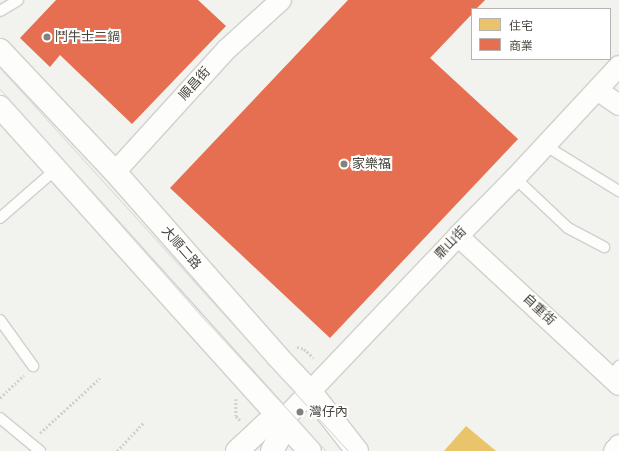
<!DOCTYPE html>
<meta charset="utf-8">
<style>
body{margin:0}
#map{position:relative;width:619px;height:451px;overflow:hidden;background:#f2f2ee;font-family:"DejaVu Sans","Noto Sans TC",sans-serif}
div>[style]{position:absolute}
.homes>*{inset:0;background:#e9c46a}
.shops>*{inset:0;background:#e76f51}
.path>*{height:2.5px;margin-top:-1.25px;transform-origin:0;background:repeating-linear-gradient(90deg,#d2d1cc 0 2px,transparent 0 4px)}
.roads{filter:drop-shadow(1px 0 #d0d0cc) drop-shadow(-1px 0 #d0d0cc) drop-shadow(0 1px #d0d0cc) drop-shadow(0 -1px #d0d0cc)}
.service>*{height:10px;margin:-5px;padding:0 5px;transform-origin:5px;border-radius:5px;background:#fdfdfc}
.minor>*{height:20px;margin:-10px;padding:0 10px;transform-origin:10px;border-radius:10px;background:#fdfdfc}
.tertiary>*{height:22px;margin:-11px;padding:0 11px;transform-origin:11px;border-radius:11px;background:#fdfdfc}
.tram>*{height:1px;margin:-0.5px;padding:0 0.5px;transform-origin:0.5px;border-radius:0.5px;background:#dadada}
.dots>*{width:11px;height:11px;translate:-50% -50%;box-sizing:border-box;border:2px solid #fff;border-radius:50%}
span{translate:-50% -50%;white-space:nowrap;text-align:center;line-height:1.15;-webkit-text-stroke:4px #fff;paint-order:stroke}
.poi-label{font-size:13px;color:#48443b}
.left{translate:0 -50%;text-align:left}
.street-label{font-size:13px;color:#48443b}
.legend{position:absolute;left:471px;top:8px;width:140px;height:52px;box-sizing:border-box;background:#fff;border:1px solid #b6b4b1;margin:0;padding:5px 7px;list-style:none;font-size:12px;color:#48443b}
.legend li{display:flex;align-items:center;gap:8px;height:20px}
.legend b{width:20px;border:1px solid #b6b4b1}
</style>
<div id="map">
<div class="homes">
<i style="clip-path:polygon(466px 426px,496px 451px,444px 451px)"></i>
</div>
<div class="shops">
<i style="clip-path:polygon(56px 0,198px 0,226px 26px,132px 124px,60px 55px,50px 67px,20px 38px)"></i>
<i style="clip-path:polygon(348px 0,485px 0,476px 9px,472px 9px,472px 14px,430px 58px,518px 139px,330px 338px,170px 188px)"></i>
</div>
<div class="path">
<i style="left:297px;top:347px;width:7px;rotate:16deg"></i>
<i style="left:304px;top:349px;width:13px;rotate:42deg"></i>
<i style="left:0;top:398px;width:33px;rotate:-44deg"></i>
<i style="left:236px;top:399px;width:17px;rotate:90deg"></i>
<i style="left:236px;top:416px;width:6px;rotate:45deg"></i>
<i style="left:40px;top:433px;width:81px;rotate:-42.5deg"></i>
<i style="left:117px;top:451px;width:38px;rotate:-47deg"></i>
</div>
<div class="roads">
<div class="service">
<i style="left:0;top:11px;width:21px;rotate:-31deg"></i>
<i style="left:546px;top:146px;width:86px;rotate:31.7deg"></i>
<i style="left:515px;top:178px;width:73px;rotate:43.3deg"></i>
<i style="left:568px;top:228px;width:41px;rotate:27.8deg"></i>
<i style="left:0;top:218px;width:73px;rotate:-41.1deg"></i>
<i style="left:0;top:320px;width:57px;rotate:54.3deg"></i>
<i style="left:611px;top:377px;width:14px;rotate:-54deg"></i>
<i style="left:0;top:418px;width:52px;rotate:39.5deg"></i>
</div>
<div class="minor">
<i style="left:597px;top:90px;width:27px;rotate:34deg"></i>
<i style="left:115px;top:172px;width:166px;rotate:-47.7deg"></i>
<i style="left:227px;top:49px;width:73px;rotate:-42.2deg"></i>
<i style="left:458px;top:236px;width:219px;rotate:42.8deg"></i>
<i style="left:283px;top:420px;width:254px;rotate:-46.4deg"></i>
<i style="left:458px;top:236px;width:81px;rotate:-45.5deg"></i>
<i style="left:515px;top:178px;width:153px;rotate:-47.1deg"></i>
<i style="left:614px;top:451px;width:8px;rotate:-50deg"></i>
</div>
<div class="tertiary">
<i style="left:0;top:50px;width:168px;rotate:46.7deg"></i>
<i style="left:115px;top:172px;width:245px;rotate:48.6deg"></i>
<i style="left:277px;top:356px;width:48px;rotate:46.7deg"></i>
<i style="left:310px;top:391px;width:76px;rotate:51.9deg"></i>
<i style="left:0;top:107px;width:463px;rotate:48deg"></i>
<i style="left:237px;top:451px;width:40px;rotate:-43deg"></i>
<i style="left:266px;top:424px;width:17px;rotate:-13deg"></i>
<i style="left:272px;top:451px;width:15px;rotate:-62deg"></i>
<i style="left:279px;top:438px;width:18px;rotate:-77deg"></i>
</div>
</div>
<div class="tram">
<i style="left:0;top:68px;width:517px;rotate:47.74deg"></i>
<i style="left:0;top:89px;width:310px;rotate:48.4deg"></i>
<i style="left:206px;top:321px;width:177px;rotate:47.3deg"></i>
</div>
<div class="dots">
<i style="left:47px;top:37px;background:#84817a"></i>
<i style="left:344px;top:164px;background:#84817a"></i>
<i style="left:300px;top:412px;background:#84817a"></i>
</div>
<div class="poi-label">
<span class="left" style="left:55px;top:37px">鬥牛士二鍋</span>
<span class="left" style="left:352px;top:164px">家樂福</span>
<span class="left" style="left:309px;top:412px">灣仔內</span>
</div>
<div class="street-label">
<span style="left:195px;top:84px;rotate:-48deg">順昌街</span>
<span style="left:451px;top:243px;rotate:-46deg">鼎山街</span>
<span style="left:181px;top:248px;rotate:49deg">大順二路</span>
<span style="left:539px;top:310px;rotate:43deg">自重街</span>
</div>
<ul class="legend">
<li><b style="height:11px;background:#e9c46a"></b>住宅</li>
<li><b style="height:11px;background:#e76f51"></b>商業</li>
</ul>
</div>
